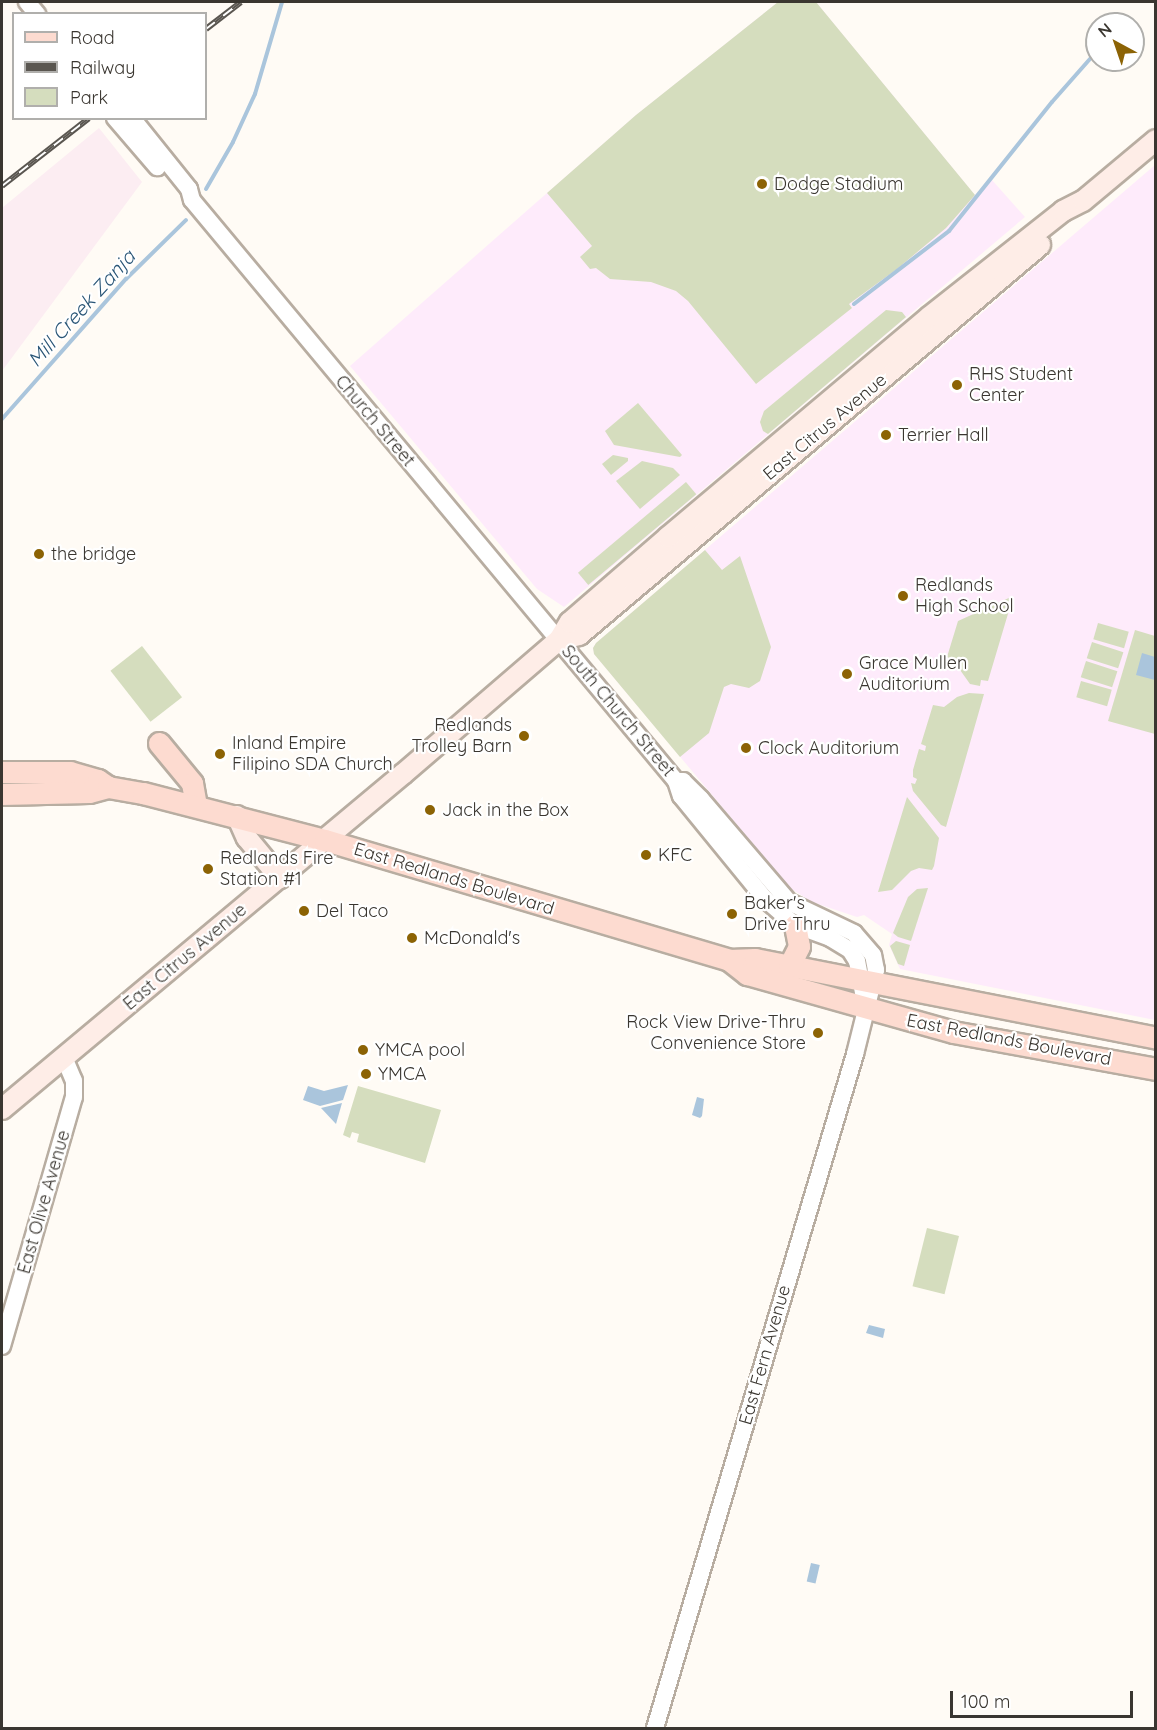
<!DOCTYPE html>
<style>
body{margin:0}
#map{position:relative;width:1157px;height:1730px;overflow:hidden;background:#fffbf5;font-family:Quicksand,sans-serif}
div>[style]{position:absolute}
.industrial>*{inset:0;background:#fcedf2}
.education>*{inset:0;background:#feebfb}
.green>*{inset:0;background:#d5ddbe;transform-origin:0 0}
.water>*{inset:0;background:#aac5dc;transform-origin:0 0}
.stream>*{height:4px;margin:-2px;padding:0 2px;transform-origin:2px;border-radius:2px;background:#aac5dc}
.roads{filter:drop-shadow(2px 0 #b8ada1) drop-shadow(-2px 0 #b8ada1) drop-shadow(0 2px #b8ada1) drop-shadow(0 -2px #b8ada1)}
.tertiary>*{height:16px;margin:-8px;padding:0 8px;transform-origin:8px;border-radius:8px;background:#fff}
.secondary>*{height:20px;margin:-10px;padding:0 10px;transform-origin:10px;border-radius:10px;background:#feede7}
.primary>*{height:21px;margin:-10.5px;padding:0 10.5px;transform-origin:10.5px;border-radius:10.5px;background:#fddbd0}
.rail>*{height:6px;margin-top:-3px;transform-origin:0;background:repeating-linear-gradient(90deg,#fff 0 11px,#5a5650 0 22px);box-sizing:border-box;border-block:2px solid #5a5650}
.dots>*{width:16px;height:16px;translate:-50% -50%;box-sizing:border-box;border:3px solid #fff;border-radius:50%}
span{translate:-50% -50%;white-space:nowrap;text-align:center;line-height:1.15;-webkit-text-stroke:4.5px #fff;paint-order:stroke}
.poi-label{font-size:18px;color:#3a3630}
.left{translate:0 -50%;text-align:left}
.right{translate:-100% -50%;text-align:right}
.street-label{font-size:18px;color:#3a3630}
.water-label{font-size:20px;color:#295576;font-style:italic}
.frame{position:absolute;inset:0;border:3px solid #3a3630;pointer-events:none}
.legend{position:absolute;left:12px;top:12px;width:195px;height:108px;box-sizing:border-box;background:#fff;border:2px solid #b0afac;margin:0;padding:8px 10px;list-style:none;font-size:18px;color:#3a3630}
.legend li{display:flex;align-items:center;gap:12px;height:30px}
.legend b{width:30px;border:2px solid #b0afac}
.north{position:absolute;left:1085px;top:12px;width:60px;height:60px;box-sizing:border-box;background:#fff;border:2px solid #b0afac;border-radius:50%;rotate:320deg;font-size:16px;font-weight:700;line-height:24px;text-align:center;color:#3a3630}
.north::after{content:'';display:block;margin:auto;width:21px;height:27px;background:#8c6305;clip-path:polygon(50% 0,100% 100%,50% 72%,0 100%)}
.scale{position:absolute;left:950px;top:1691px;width:183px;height:27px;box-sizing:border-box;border:3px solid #3a3630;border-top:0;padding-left:8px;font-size:18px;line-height:21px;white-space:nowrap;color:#3a3630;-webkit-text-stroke:4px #fff;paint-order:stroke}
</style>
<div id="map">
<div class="industrial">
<i style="clip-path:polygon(99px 128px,142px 182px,2px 371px,2px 208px)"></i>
</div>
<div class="education">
<i style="clip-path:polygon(778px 2px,816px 2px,975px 195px,992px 180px,1025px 217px,564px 607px,537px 589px,350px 366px,636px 115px)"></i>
<i style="clip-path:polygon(1155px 165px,1155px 1020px,900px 969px,889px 945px,892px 934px,864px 915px,857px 917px,812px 902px,790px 888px,594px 654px,593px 648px,596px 643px)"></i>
</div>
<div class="green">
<i style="clip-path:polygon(778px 2px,816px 2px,975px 195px,946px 228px,897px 269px,849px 304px,852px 308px,756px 384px,688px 301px,676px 291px,651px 282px,610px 279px,596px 268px,590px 269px,580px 257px,592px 246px,547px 193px,636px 115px)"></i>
<i style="clip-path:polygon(886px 310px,902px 312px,906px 317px,768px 434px,763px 431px,760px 422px,764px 411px)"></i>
<i style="clip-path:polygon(638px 403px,682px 455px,680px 457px,614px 445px,605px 431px)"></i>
<i style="clip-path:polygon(613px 455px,628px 458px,628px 461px,611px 475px,602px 464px)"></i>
<i style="clip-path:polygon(642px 461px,673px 468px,680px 475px,640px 509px,616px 481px)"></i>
<i style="left:686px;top:482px;width:16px;height:141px;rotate:50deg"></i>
<i style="clip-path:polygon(705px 550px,722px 570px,740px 556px,771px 647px,760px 681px,749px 688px,731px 684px,724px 687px,709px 733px,680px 757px,594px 654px,593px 648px,596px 643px)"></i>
<i style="clip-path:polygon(1011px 597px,1013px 597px,988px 681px,981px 680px,980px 686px,970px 684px,953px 660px,947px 657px,958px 621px)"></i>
<i style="left:1098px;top:623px;width:32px;height:17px;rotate:16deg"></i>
<i style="clip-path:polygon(1135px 630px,1155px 636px,1155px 734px,1108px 721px)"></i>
<i style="left:1092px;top:642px;width:33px;height:17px;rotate:18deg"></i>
<i style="left:142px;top:646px;width:65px;height:40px;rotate:52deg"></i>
<i style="left:1086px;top:661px;width:33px;height:17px;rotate:18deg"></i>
<i style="left:1081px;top:681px;width:32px;height:17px;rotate:16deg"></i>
<i style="clip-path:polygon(969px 693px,984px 694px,946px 827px,941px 825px,913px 791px,911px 783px,915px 784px,917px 779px,913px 777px,913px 770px,919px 749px,925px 751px,926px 746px,921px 744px,933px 705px,944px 707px,957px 697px)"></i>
<i style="clip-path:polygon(907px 797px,939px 838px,934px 866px,932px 870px,919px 868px,911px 871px,892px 890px,878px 892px)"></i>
<i style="clip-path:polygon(928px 888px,911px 941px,898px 937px,893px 933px,908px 897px,917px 889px)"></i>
<i style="clip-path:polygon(896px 941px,910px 945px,904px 966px,898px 964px,890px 946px)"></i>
<i style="clip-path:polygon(358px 1086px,441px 1110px,425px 1163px,357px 1142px,359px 1134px,352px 1132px,350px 1138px,343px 1135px)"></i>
<i style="left:927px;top:1228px;width:33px;height:60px;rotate:14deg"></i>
</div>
<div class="water">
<i style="clip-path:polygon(1142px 653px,1155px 657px,1155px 680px,1136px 675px)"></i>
<i style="clip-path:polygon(348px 1085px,343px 1100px,320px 1106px,303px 1100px,308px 1086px,324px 1091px)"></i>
<i style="clip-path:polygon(697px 1097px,704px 1099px,702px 1116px,700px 1118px,692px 1115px)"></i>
<i style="clip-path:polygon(342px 1103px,336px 1124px,321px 1108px)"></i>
<i style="clip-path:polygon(869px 1325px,885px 1329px,883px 1338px,866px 1333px)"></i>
<i style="left:811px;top:1563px;width:9px;height:19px;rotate:13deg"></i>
</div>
<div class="stream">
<i style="left:1121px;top:24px;width:8px;rotate:-50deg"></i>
<i style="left:206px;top:189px;width:54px;rotate:-60.1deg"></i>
<i style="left:233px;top:142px;width:53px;rotate:-65.4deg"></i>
<i style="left:255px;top:94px;width:96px;rotate:-73.6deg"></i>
<i style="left:854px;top:304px;width:120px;rotate:-37.5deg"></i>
<i style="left:949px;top:231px;width:165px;rotate:-51.4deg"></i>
<i style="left:1052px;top:102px;width:68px;rotate:-48.6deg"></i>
<i style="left:2px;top:419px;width:187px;rotate:-48.5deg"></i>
<i style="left:126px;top:279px;width:84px;rotate:-44.5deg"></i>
</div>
<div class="roads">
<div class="tertiary">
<i style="left:27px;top:2px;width:16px;rotate:50deg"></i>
<i style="left:115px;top:118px;width:65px;rotate:49.4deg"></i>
<i style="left:132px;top:118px;width:91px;rotate:51.2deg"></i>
<i style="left:189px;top:189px;width:11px;rotate:75deg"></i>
<i style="left:192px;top:200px;width:756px;rotate:50.2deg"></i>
<i style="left:676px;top:781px;width:16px;rotate:72deg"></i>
<i style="left:681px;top:796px;width:133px;rotate:50.8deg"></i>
<i style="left:765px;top:899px;width:40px;rotate:41deg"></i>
<i style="left:795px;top:925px;width:37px;rotate:20deg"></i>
<i style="left:830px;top:938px;width:23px;rotate:31deg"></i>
<i style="left:850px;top:950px;width:13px;rotate:58deg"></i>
<i style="left:857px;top:961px;width:48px;rotate:79.2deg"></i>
<i style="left:2px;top:1346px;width:259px;rotate:-73.9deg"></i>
<i style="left:74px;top:1097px;width:16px;rotate:-90deg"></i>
<i style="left:74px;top:1081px;width:25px;rotate:-113deg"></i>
<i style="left:655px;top:1728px;width:703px;rotate:-73.47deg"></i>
<i style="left:855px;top:1054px;width:87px;rotate:-76deg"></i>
<i style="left:876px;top:970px;width:15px;rotate:-101deg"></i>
<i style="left:873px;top:955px;width:29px;rotate:-131deg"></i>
<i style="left:854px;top:933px;width:72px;rotate:-154.5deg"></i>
<i style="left:789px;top:902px;width:135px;rotate:-130.5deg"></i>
<i style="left:701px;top:799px;width:25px;rotate:-135deg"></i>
<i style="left:683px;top:781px;width:7px;rotate:180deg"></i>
</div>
<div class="secondary">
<i style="left:559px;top:640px;width:21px;rotate:-14deg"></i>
<i style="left:579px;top:635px;width:604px;rotate:-40.23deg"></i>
<i style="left:237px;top:816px;width:24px;rotate:66deg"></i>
<i style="left:247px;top:838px;width:52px;rotate:50.5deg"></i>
<i style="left:2px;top:1109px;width:523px;rotate:-39.88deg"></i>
<i style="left:403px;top:774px;width:206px;rotate:-40.7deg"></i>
<i style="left:559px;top:640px;width:21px;rotate:-59deg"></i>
<i style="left:570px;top:622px;width:130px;rotate:-40.9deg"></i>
<i style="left:668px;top:537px;width:341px;rotate:-40.1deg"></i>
<i style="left:929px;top:317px;width:171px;rotate:-38.3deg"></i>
<i style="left:1063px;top:211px;width:22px;rotate:-27deg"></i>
<i style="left:1083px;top:201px;width:95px;rotate:-39.9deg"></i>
</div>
<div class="primary">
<i style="left:159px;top:743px;width:52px;rotate:50.5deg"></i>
<i style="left:192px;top:783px;width:22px;rotate:80deg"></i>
<i style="left:2px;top:772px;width:68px"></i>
<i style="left:70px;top:772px;width:29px;rotate:16deg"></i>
<i style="left:98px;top:780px;width:12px;rotate:35deg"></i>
<i style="left:2px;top:794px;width:87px;rotate:-1.3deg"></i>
<i style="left:89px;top:792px;width:20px;rotate:-15deg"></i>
<i style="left:108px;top:787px;width:36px;rotate:10deg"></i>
<i style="left:143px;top:793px;width:188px;rotate:14.5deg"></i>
<i style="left:325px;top:840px;width:421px;rotate:16.5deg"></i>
<i style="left:729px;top:960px;width:26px;rotate:-2deg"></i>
<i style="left:755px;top:959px;width:409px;rotate:11.1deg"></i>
<i style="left:729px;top:960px;width:23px;rotate:38deg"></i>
<i style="left:747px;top:974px;width:214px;rotate:15.7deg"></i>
<i style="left:953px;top:1032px;width:206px;rotate:10.3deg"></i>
<i style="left:789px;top:966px;width:22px;rotate:-63deg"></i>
<i style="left:799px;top:946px;width:21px;rotate:-101deg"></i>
</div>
</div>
<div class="rail">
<i style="left:206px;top:29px;width:44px;rotate:-37.6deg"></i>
<i style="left:2px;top:186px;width:110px;rotate:-38deg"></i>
</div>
<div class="dots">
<i style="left:762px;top:184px;background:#8c6305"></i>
<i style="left:957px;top:385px;background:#8c6305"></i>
<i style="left:886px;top:435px;background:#8c6305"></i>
<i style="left:39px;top:554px;background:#8c6305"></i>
<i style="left:903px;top:596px;background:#8c6305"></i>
<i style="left:847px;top:674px;background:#8c6305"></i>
<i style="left:524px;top:736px;background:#8c6305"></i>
<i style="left:746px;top:748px;background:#8c6305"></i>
<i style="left:220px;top:754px;background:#8c6305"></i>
<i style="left:430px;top:810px;background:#8c6305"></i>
<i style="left:646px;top:855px;background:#8c6305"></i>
<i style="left:208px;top:869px;background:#8c6305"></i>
<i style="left:304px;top:911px;background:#8c6305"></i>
<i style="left:732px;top:914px;background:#8c6305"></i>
<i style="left:412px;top:938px;background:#8c6305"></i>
<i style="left:818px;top:1033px;background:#8c6305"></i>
<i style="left:363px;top:1050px;background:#8c6305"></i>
<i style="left:366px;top:1074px;background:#8c6305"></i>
</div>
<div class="poi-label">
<span class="left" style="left:774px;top:184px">Dodge Stadium</span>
<span class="left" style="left:969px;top:385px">RHS Student<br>Center</span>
<span class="left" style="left:898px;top:435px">Terrier Hall</span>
<span class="left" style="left:51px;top:554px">the bridge</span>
<span class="left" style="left:915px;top:596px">Redlands<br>High School</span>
<span class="left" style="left:859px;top:674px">Grace Mullen<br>Auditorium</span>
<span class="right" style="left:512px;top:736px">Redlands<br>Trolley Barn</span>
<span class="left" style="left:232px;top:754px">Inland Empire<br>Filipino SDA Church</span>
<span class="left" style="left:758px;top:748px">Clock Auditorium</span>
<span class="left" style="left:442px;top:810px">Jack in the Box</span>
<span class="left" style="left:658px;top:855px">KFC</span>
<span class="left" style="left:220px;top:869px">Redlands Fire<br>Station #1</span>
<span class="left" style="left:744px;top:914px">Baker's<br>Drive Thru</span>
<span class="left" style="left:316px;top:911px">Del Taco</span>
<span class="left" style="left:424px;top:938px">McDonald's</span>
<span class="right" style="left:806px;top:1033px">Rock View Drive-Thru<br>Convenience Store</span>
<span class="left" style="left:375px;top:1050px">YMCA pool</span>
<span class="left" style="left:378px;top:1074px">YMCA</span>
</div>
<div class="street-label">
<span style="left:375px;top:421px;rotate:50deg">Church Street</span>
<span style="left:825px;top:427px;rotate:-40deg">East Citrus Avenue</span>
<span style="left:618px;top:711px;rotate:50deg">South Church Street</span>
<span style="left:454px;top:879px;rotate:17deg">East Redlands Boulevard</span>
<span style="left:185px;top:957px;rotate:-40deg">East Citrus Avenue</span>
<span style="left:1009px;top:1040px;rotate:11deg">East Redlands Boulevard</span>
<span style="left:44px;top:1202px;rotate:-74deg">East Olive Avenue</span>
<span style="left:765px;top:1355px;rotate:-74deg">East Fern Avenue</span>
</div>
<div class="water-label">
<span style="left:81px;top:308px;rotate:-48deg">Mill Creek Zanja</span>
</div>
<div class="frame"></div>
<ul class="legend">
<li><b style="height:8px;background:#fddbd0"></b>Road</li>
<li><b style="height:8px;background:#5a5650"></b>Railway</li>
<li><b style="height:16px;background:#d5ddbe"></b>Park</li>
</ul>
<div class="north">N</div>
<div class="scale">100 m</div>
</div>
